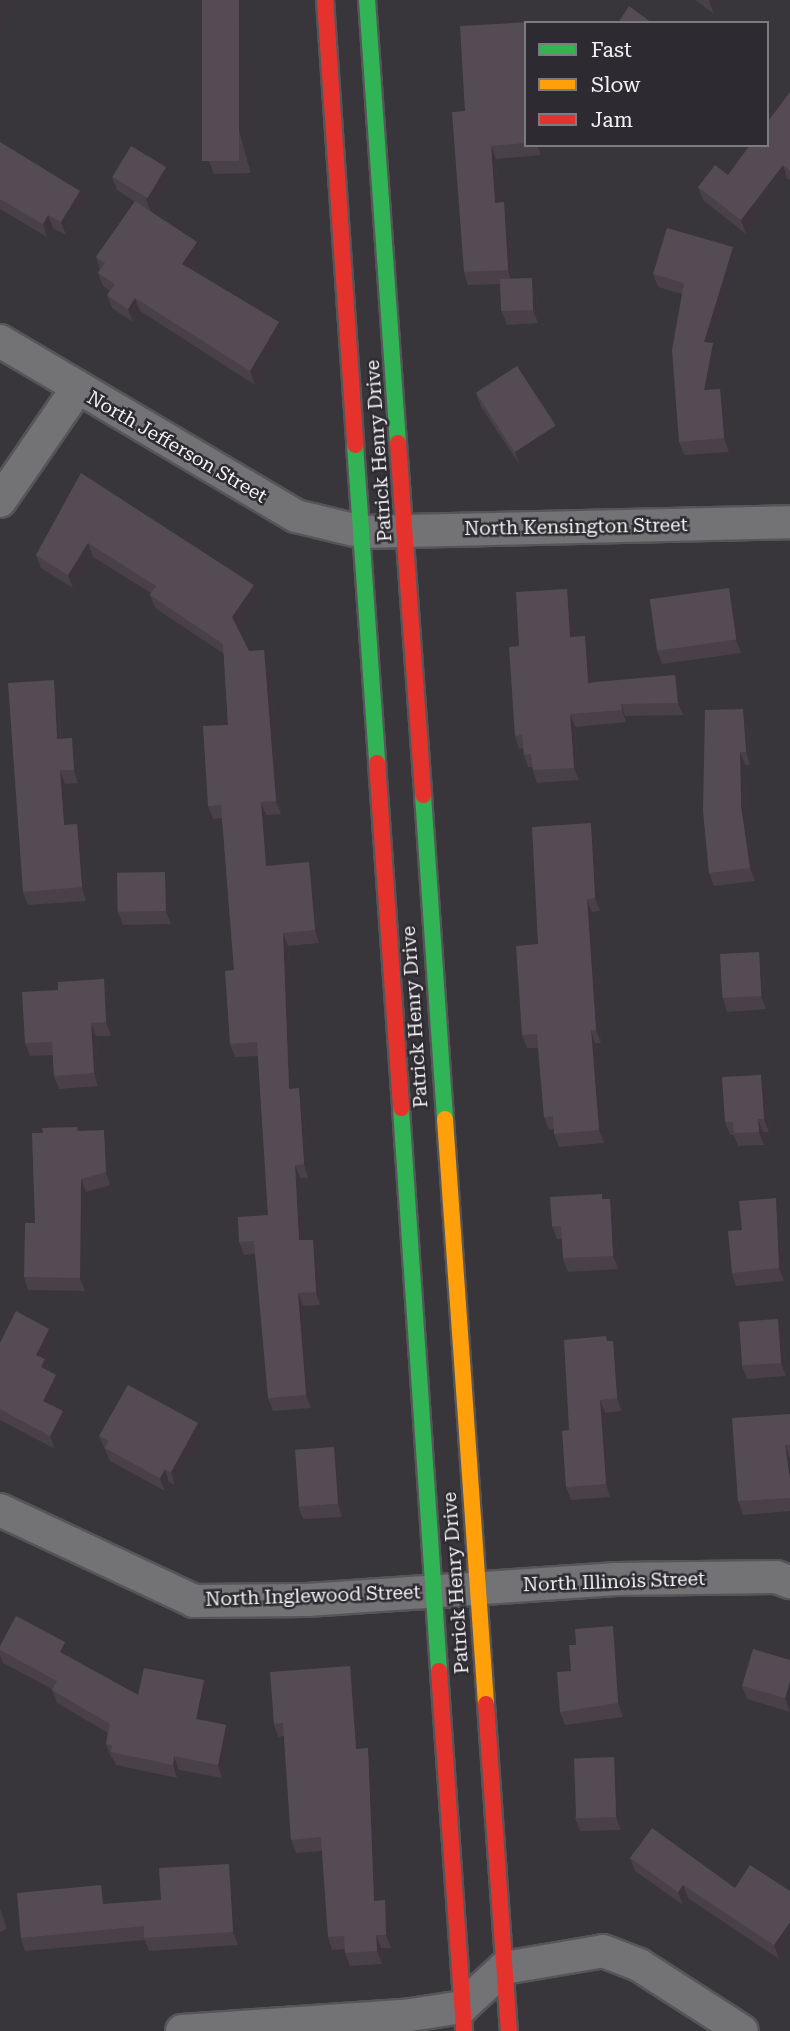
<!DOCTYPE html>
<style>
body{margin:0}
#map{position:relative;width:790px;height:2031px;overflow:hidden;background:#38363a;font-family:"Roboto Serif",serif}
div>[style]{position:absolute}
.roads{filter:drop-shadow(2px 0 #565558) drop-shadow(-2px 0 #565558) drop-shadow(0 2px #565558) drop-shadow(0 -2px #565558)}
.street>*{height:32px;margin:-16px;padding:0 16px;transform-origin:16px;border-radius:16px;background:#737275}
.fast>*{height:16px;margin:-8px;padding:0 8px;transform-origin:8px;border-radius:8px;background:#30b455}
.slow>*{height:16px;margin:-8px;padding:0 8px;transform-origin:8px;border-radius:8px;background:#ff9f0a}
.jam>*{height:16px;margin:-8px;padding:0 8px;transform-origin:8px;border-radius:8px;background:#e5322d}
.wall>*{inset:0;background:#494049}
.shaded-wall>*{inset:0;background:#3c343c}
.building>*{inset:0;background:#554b55;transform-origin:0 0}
span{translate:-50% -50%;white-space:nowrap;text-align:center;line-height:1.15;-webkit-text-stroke:5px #2d2b31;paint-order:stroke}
.street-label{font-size:19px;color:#f3f2f6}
.legend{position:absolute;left:524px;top:21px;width:245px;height:126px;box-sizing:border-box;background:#2d2b31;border:2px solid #7c7b80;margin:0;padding:9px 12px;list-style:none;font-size:21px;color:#f3f2f6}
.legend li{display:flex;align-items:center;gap:14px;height:35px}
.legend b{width:35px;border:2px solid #7c7b80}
</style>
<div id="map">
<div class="roads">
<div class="street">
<i style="left:0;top:341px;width:344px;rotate:30.6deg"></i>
<i style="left:296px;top:516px;width:68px;rotate:13.6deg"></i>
<i style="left:362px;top:532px;width:428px;rotate:-1.3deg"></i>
<i style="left:0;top:501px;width:136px;rotate:-55.5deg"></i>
<i style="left:0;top:1510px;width:214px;rotate:25.1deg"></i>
<i style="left:194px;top:1601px;width:113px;rotate:-0.5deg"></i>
<i style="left:307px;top:1600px;width:310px;rotate:-3.9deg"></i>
<i style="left:616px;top:1579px;width:160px;rotate:-0.7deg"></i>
<i style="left:776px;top:1577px;width:15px;rotate:20deg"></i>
<i style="left:182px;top:2031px;width:223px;rotate:-3.9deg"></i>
<i style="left:404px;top:2016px;width:59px;rotate:-8.8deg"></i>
<i style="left:462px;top:2007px;width:57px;rotate:-42.9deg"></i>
<i style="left:504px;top:1968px;width:100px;rotate:-9.7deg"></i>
<i style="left:603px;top:1951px;width:39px;rotate:21deg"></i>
<i style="left:639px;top:1965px;width:122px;rotate:32.7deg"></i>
</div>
<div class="fast">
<i style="left:367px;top:0;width:444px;rotate:86deg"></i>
<i style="left:355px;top:445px;width:319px;rotate:86deg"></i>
<i style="left:423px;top:795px;width:325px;rotate:86.1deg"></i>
<i style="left:401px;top:1108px;width:564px;rotate:86.14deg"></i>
</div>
<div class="slow">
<i style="left:445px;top:1119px;width:586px;rotate:85.99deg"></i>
</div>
<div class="jam">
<i style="left:325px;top:0;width:446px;rotate:86.1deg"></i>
<i style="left:398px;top:443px;width:353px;rotate:85.9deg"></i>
<i style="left:377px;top:763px;width:346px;rotate:86deg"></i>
<i style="left:439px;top:1671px;width:361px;rotate:86deg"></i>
<i style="left:486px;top:1704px;width:328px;rotate:86deg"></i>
</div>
</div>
<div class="wall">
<i style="clip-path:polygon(202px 0,251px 173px,214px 174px,209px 161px)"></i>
<i style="clip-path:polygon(695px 0,725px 0,714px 14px)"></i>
<i style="clip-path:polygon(526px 23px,526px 145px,541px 145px,541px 155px,496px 159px,498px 202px,504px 202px,509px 215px,512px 280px,536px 291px,538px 323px,507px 325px,502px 312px,500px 284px,468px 285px,464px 272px,465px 111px)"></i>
<i style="clip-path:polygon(790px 92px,790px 180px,787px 178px,746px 234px,703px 200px,698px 187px,728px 175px)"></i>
<i style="clip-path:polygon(0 142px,84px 204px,66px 235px,53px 228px,47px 237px,0 209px)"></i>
<i style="clip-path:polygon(166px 167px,171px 180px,151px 212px,202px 255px,192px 270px,284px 336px,255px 385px,140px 311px,133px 322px,112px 308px,107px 295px,110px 291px,103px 286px,98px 273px,100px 269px,96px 257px,135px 202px,117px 190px,112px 177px)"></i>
<i style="clip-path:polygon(737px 260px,712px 343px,718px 356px,711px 390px,720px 389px,725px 402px,729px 452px,684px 455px,679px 442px,682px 294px,658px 287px,653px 274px)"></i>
<i style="clip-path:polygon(476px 393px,560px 438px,520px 465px,481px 407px)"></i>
<i style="clip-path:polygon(81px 473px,259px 598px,238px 629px,249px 651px,264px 650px,269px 663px,281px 814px,266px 815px,270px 866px,314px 875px,319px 943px,288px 946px,293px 1088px,303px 1101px,308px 1178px,300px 1178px,303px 1240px,313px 1240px,318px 1253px,320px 1305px,303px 1306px,311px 1408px,273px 1411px,268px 1398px,255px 1254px,244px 1255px,239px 1242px,268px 1215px,258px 1056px,235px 1057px,230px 1044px,234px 970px,222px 818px,213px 819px,208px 806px,228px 725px,224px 654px,155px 608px,150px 595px,151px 593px,93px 557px,73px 588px,41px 568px,36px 555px)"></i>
<i style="clip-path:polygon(567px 589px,571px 601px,573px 637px,590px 649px,592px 682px,675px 675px,679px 687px,683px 715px,625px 716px,626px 722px,575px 727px,579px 780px,537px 783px,532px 767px,528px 767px,524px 755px,523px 748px,519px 749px,515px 736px,519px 646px)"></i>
<i style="clip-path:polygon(734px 601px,741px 653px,662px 664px,657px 651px)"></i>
<i style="clip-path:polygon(58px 693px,61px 739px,76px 752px,78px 783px,65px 784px,68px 825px,77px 824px,82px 838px,86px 901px,28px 905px,23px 892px)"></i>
<i style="clip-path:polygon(748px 723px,750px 765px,745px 765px,746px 820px,755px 881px,714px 886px,709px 873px,703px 810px)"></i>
<i style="clip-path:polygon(595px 836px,600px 911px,592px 912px,601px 1043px,595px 1043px,604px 1143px,559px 1147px,554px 1134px,554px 1129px,549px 1130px,544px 1117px,538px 1048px,527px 1048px,522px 1035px,538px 944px)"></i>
<i style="clip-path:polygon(165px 872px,170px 885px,171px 924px,123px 925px,118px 912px)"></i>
<i style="clip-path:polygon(759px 952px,764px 965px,766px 1009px,727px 1012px,723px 999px)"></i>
<i style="clip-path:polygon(104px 979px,108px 992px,111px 1036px,96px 1036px,98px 1086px,59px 1089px,54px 1076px,53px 1055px,30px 1056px,25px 1043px,58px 990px)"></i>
<i style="clip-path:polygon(766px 1088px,769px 1132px,763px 1132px,764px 1145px,738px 1146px,734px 1135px,730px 1135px,725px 1122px)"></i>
<i style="clip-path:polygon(77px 1127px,79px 1131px,109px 1143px,110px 1185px,86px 1192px,85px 1291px,28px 1290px,24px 1277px,35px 1223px,43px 1133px)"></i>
<i style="clip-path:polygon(604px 1199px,610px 1199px,615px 1212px,618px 1269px,568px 1272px,563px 1258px,562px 1239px,557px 1239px,552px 1226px)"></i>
<i style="clip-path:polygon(781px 1211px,784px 1281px,736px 1286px,732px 1273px,742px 1230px)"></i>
<i style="clip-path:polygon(783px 1332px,786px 1376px,747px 1379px,742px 1366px)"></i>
<i style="clip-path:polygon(608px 1341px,613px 1341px,618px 1354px,622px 1411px,605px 1413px,610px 1497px,571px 1500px,566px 1487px,569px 1430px)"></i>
<i style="clip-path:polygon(54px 1342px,45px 1359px,50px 1371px,61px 1388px,52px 1405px,63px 1411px,68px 1424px,55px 1449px,0 1420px,0 1343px)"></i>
<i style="clip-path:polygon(790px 1414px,790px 1511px,743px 1515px,738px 1501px)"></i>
<i style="clip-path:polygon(99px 1436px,202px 1437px,175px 1485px,169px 1482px,165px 1491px,110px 1461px)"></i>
<i style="clip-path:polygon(339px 1460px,342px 1517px,303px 1519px,298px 1506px)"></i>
<i style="clip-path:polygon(617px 1639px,623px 1717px,565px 1725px,560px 1712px,571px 1671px)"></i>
<i style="clip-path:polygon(65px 1642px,70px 1655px,69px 1657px,138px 1695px,204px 1680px,209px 1693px,203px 1720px,226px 1725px,231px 1738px,222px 1778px,179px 1770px,177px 1778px,116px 1765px,113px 1758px,111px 1757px,106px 1744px,108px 1733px,57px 1703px,52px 1689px,3px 1663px,0 1655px,0 1646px)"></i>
<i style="clip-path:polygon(790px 1660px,790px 1712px,747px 1699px,742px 1686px)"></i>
<i style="clip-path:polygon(350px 1666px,355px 1679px,360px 1749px,372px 1761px,378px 1901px,385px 1900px,389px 1913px,391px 1948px,381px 1948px,382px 1964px,350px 1966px,344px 1949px,332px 1950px,328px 1937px,322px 1851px,296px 1853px,291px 1840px,284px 1736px,278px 1737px,274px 1724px)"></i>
<i style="clip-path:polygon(614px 1757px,619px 1770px,621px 1830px,580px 1831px,575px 1818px)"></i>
<i style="clip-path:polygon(630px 1858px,735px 1888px,790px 1891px,790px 1942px,779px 1959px,688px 1898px,683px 1905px,635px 1871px)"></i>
<i style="clip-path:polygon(234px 1877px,238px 1945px,149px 1951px,145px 1940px,25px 1951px,21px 1938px,101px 1885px,106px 1898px,107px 1904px,161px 1900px)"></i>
<i style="clip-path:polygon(0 1908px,7px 1929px,0 1932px)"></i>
</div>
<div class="shaded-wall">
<i style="clip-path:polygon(0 0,2px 0,1px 2px,7px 33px,0 42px)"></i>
<i style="clip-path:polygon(239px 0,243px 0,251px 173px,247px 159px)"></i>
<i style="clip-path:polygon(710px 0,725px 0,714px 14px,709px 1px)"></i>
<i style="clip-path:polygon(537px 145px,541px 145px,541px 155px)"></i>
<i style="clip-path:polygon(491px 146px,496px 159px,499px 216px,495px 203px)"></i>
<i style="clip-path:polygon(783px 165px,787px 178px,746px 234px,741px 220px)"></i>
<i style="clip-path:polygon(166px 167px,171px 180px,151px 212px,146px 199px)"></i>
<i style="clip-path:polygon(80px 191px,84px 204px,66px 235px,61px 222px)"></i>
<i style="clip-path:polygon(504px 202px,509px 215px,512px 283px,508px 270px)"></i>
<i style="clip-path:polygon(48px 215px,53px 228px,47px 237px,43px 224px)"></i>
<i style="clip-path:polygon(197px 242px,202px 255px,187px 277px,182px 264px)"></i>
<i style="clip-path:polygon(733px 247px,737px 260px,709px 355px,704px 342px)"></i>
<i style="clip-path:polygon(532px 278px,536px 291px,538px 323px,533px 310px)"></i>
<i style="clip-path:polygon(135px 298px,140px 311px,133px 322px,128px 309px)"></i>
<i style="clip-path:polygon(279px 322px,284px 336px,255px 385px,250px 371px)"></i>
<i style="clip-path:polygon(713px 343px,718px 356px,709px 403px,704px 390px)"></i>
<i style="clip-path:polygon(720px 389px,725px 402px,729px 452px,724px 438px)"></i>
<i style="clip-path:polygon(556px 425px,560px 438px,520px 465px,515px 452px)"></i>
<i style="clip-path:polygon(88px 543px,93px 557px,73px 588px,68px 575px)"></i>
<i style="clip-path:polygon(254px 585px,259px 598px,237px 631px,232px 617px)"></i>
<i style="clip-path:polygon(729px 588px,734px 601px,741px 653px,736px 640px)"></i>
<i style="clip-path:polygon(567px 589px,571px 601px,574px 650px,570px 637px)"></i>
<i style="clip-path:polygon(585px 636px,590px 649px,593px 695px,588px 683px)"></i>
<i style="clip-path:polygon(264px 650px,269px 663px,281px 814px,276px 801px)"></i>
<i style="clip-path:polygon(675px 675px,679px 687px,683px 715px,678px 703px)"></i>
<i style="clip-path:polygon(54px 680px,58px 693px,61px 753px,57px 739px)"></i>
<i style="clip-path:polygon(621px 704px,625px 716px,626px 722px,622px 710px)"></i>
<i style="clip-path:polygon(743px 709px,748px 723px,750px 765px,746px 752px)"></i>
<i style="clip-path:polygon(570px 714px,575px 727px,579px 780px,574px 768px)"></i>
<i style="clip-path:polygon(72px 738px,76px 752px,78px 783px,74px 770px)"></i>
<i style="clip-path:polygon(740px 752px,745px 765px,746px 820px,755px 881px,750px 868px,741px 806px)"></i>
<i style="clip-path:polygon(60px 770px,65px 784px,69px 838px,64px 825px)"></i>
<i style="clip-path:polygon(261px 802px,266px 815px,271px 879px,266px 866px)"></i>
<i style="clip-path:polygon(591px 823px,595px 836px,600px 911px,595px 898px)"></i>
<i style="clip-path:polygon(77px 824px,82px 838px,86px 901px,82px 887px)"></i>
<i style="clip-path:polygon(309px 862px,314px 875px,319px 943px,315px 930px)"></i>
<i style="clip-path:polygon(165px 872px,170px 885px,171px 924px,166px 911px)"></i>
<i style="clip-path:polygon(587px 899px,592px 912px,601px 1043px,596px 1030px)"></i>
<i style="clip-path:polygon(283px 933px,288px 946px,294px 1102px,289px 1089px)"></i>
<i style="clip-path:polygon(759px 952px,764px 965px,766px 1009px,761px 996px)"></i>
<i style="clip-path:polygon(104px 979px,108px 992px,111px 1036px,106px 1022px)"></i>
<i style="clip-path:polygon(91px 1023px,96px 1036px,98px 1086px,94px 1073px)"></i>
<i style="clip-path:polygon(591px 1030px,595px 1043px,604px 1143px,599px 1130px)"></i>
<i style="clip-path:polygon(761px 1075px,766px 1088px,769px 1132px,764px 1119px)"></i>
<i style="clip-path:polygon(299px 1088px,303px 1101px,308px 1178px,304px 1164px)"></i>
<i style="clip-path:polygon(758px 1119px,763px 1132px,764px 1145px,759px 1132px)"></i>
<i style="clip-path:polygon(104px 1130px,109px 1143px,110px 1185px,106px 1172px)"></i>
<i style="clip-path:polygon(295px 1165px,300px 1178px,304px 1253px,299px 1240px)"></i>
<i style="clip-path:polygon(81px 1179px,86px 1192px,85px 1291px,80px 1278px)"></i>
<i style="clip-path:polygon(776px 1198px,781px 1211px,784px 1281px,779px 1268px)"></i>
<i style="clip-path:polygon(610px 1199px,615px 1212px,618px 1269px,613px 1256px)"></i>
<i style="clip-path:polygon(313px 1240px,318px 1253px,320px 1305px,316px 1292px)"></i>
<i style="clip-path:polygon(298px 1293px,303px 1306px,311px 1408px,306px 1395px)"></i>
<i style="clip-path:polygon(778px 1319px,783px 1332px,786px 1376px,781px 1363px)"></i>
<i style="clip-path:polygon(49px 1329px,54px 1342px,40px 1368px,36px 1355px)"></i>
<i style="clip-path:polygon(613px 1341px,618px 1354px,622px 1411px,617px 1398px)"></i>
<i style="clip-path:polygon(45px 1359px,50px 1373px,41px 1367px)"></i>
<i style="clip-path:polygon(56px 1375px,61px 1388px,47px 1414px,43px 1401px)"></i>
<i style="clip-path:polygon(600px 1400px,605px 1413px,610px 1497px,606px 1484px)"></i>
<i style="clip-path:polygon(63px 1411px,68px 1424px,55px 1449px,50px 1436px)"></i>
<i style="clip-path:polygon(198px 1423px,202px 1437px,175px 1485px,171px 1472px)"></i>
<i style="clip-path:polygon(785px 1445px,790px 1459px,790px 1479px)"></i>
<i style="clip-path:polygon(334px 1447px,339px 1460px,342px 1517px,338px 1504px)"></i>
<i style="clip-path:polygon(165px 1469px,169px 1482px,165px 1491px,160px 1478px)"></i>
<i style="clip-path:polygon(613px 1626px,617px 1639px,623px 1717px,618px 1703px)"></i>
<i style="clip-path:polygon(65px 1642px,70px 1655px,65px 1665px,60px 1652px)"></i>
<i style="clip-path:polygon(350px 1666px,355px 1679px,361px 1762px,356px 1749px)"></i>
<i style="clip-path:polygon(204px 1680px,209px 1693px,201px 1732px,196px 1719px)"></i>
<i style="clip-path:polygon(790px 1681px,790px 1712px,785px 1698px)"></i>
<i style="clip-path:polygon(226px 1725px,231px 1738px,222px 1778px,218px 1765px)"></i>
<i style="clip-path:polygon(368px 1748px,372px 1761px,379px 1914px,374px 1901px)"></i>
<i style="clip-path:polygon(174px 1756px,179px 1770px,177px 1778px,173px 1765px)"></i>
<i style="clip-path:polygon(614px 1757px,619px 1770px,621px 1830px,616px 1817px)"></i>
<i style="clip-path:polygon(229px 1864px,234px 1877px,238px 1945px,233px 1932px)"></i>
<i style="clip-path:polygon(101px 1885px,106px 1898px,108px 1917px,103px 1904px)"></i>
<i style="clip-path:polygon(683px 1885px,688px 1898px,683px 1905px,678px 1892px)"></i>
<i style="clip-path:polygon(385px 1900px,389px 1913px,391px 1948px,386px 1935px)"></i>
<i style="clip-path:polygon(790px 1922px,790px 1942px,779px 1959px,774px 1945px)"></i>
<i style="clip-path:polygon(376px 1935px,381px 1948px,382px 1964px,377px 1951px)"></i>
</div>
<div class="building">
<i style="left:202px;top:0;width:37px;height:161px"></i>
<i style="clip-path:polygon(629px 6px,652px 23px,618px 23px)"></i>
<i style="clip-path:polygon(531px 22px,526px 23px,526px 143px,491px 146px,495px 203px,504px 202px,508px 270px,464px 272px,452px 112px,465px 111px,460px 26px)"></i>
<i style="clip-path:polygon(790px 92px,790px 171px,783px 165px,741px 220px,698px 187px,715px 165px,728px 175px,750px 145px,767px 145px,767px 123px)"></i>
<i style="clip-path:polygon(0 142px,80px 191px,61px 222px,48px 215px,43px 224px,0 199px)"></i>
<i style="left:131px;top:146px;width:41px;height:36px;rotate:31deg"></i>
<i style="clip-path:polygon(135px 201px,197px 242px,182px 264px,279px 322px,250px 371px,135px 298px,128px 309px,107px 295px,115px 284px,98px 273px,105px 263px,96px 257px)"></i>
<i style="clip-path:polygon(667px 228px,733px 247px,704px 342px,713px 343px,704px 390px,720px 389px,724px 438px,679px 442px,672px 350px,684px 283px,653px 274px)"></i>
<i style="left:532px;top:278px;width:32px;height:32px;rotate:88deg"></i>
<i style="left:517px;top:366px;width:71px;height:49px;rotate:57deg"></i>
<i style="clip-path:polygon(81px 473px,254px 585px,232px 617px,249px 651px,264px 650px,276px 801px,261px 802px,266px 866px,309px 862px,315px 930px,283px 933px,289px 1089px,299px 1088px,304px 1164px,295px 1165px,299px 1240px,313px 1240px,316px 1292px,298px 1293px,306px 1395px,268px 1398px,254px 1241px,239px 1242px,238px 1217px,268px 1215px,257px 1042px,230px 1044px,225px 971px,234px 970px,221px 805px,208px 806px,203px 726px,228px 725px,223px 644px,150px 595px,156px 586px,88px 543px,68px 575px,36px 555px)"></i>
<i style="left:729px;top:588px;width:52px;height:80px;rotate:82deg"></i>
<i style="clip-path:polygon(567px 589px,570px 637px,585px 636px,588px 683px,675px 675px,678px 703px,621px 704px,622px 710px,570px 714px,574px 768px,533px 770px,531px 754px,524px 755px,522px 735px,515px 736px,509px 647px,519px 646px,516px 592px)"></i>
<i style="clip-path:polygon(54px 680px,57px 739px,72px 738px,74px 770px,60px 770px,64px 825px,77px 824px,82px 887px,23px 892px,8px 683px)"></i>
<i style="clip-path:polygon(743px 709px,746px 752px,740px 752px,741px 806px,750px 868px,709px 873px,703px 810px,705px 710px)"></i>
<i style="clip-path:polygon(591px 823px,595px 898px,587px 899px,596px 1030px,591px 1030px,599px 1130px,554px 1134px,553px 1116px,544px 1117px,537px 1034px,522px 1035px,516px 946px,538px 944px,532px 827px)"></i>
<i style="left:165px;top:872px;width:39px;height:48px;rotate:89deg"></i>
<i style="left:759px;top:952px;width:44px;height:39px;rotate:87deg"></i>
<i style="clip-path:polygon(104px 979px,106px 1022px,91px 1023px,94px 1073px,54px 1076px,52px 1042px,25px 1043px,22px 992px,58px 990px,58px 982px)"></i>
<i style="clip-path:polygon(761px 1075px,764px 1119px,758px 1119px,759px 1132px,734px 1133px,733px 1122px,725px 1122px,722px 1077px)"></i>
<i style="clip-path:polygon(77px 1127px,77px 1131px,104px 1130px,106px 1172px,81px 1179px,80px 1278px,24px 1277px,25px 1223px,35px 1223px,32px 1133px,43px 1133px,42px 1128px)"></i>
<i style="clip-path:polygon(602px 1194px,602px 1199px,610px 1199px,613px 1256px,563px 1258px,561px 1226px,552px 1226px,550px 1197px)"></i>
<i style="clip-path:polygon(776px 1198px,779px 1268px,732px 1273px,728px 1231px,742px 1230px,739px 1201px)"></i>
<i style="clip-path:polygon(16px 1311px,49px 1329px,36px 1355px,45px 1359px,41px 1367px,56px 1375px,43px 1401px,63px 1411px,50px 1436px,0 1409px,0 1343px)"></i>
<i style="left:778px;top:1319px;width:44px;height:39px;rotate:86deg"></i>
<i style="clip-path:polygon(606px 1336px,607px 1341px,613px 1341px,617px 1398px,600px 1400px,606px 1484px,566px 1487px,562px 1431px,569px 1430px,564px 1340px)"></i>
<i style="clip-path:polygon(128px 1385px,198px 1423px,171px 1472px,165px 1469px,160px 1478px,105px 1448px,109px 1441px,99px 1436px)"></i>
<i style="clip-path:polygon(790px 1414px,790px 1445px,785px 1445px,790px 1479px,790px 1498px,738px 1501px,732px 1418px)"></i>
<i style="left:334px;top:1447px;width:57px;height:39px;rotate:86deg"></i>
<i style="clip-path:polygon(16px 1616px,65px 1642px,60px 1652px,138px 1695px,144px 1668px,204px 1680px,196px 1719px,226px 1725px,218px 1765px,174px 1756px,173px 1765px,111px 1752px,112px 1745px,106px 1744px,110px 1724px,52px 1690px,57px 1681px,0 1650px,0 1646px)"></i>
<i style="clip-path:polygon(613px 1626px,618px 1703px,560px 1712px,557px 1672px,571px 1671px,569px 1645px,576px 1645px,575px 1629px)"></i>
<i style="clip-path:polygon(753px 1649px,790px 1660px,790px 1681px,785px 1698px,742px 1686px)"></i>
<i style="clip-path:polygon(350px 1666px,356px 1749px,368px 1748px,374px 1901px,385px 1900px,386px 1935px,376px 1935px,377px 1951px,345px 1953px,344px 1936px,328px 1937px,321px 1837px,291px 1840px,283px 1723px,274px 1724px,270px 1672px)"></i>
<i style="left:614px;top:1757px;width:60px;height:40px;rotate:88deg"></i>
<i style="clip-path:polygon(652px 1828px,735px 1888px,750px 1865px,790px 1891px,790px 1922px,774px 1945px,683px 1885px,678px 1892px,630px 1858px)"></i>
<i style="clip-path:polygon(229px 1864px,233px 1932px,144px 1938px,144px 1926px,21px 1938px,17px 1893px,101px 1885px,103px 1904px,161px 1900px,159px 1868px)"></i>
</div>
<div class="street-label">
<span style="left:177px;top:447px;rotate:30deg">North Jefferson Street</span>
<span style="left:379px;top:451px;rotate:-94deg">Patrick Henry Drive</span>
<span style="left:576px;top:527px;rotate:-1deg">North Kensington Street</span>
<span style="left:415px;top:1017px;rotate:-94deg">Patrick Henry Drive</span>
<span style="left:614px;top:1582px;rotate:-2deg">North Illinois Street</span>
<span style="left:456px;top:1583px;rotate:-94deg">Patrick Henry Drive</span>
<span style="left:313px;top:1596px;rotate:-2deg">North Inglewood Street</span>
</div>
<ul class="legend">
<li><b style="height:9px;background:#30b455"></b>Fast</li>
<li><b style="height:9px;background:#ff9f0a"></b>Slow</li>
<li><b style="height:9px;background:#e5322d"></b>Jam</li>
</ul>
</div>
